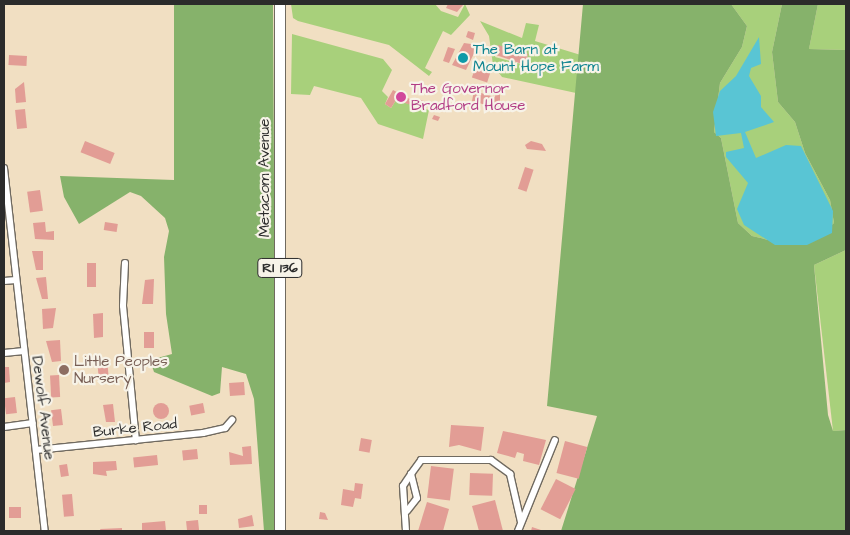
<!DOCTYPE html>
<style>
body{margin:0}
#map{position:relative;width:850px;height:535px;overflow:hidden;background:#f1dfc2;font-family:"Architects Daughter",sans-serif}
div>[style]{position:absolute}
.green>*{inset:0;background:#a8d07b}
.forest>*{inset:0;background:#86b26b}
.water>*{inset:0;background:#59c5d4}
.building>*{inset:0;background:#e29d95;transform-origin:0 0}
.round{border-radius:50%}
.roads{filter:drop-shadow(1px 0 #706a60) drop-shadow(-1px 0 #706a60) drop-shadow(0 1px #706a60) drop-shadow(0 -1px #706a60)}
.minor>*{height:6px;margin:-3px;padding:0 3px;transform-origin:3px;border-radius:3px;background:#fff}
.primary>*{height:10px;margin:-5px;padding:0 5px;transform-origin:5px;border-radius:5px;background:#fff}
.dots>*{width:14px;height:14px;translate:-50% -50%;box-sizing:border-box;border:2px solid #f7f3e8;border-radius:50%}
span{translate:-50% -50%;white-space:nowrap;text-align:center;line-height:1.15;-webkit-text-stroke:4.5px #f7f3e8;paint-order:stroke}
.shield-label span{padding:1px 4px;background:#f7f3e8;border:1px solid;border-radius:4px;-webkit-text-stroke-width:0}
.shield-label{font-size:14px;color:#2b2b2b;font-weight:700}
.culture-label{font-size:15px;color:#0d838f}
.left{translate:0 -50%;text-align:left}
.hotel-label{font-size:15px;color:#b23c85}
.street-label{font-size:15px;color:#2b2b2b}
.education-label{font-size:15px;color:#785e54}
.frame{position:absolute;inset:0;border:5px solid #2b2b2b;pointer-events:none}
</style>
<div id="map">
<div class="green">
<i style="clip-path:polygon(291px 4px,435px 4px,441px 11px,458px 17px,465px 4px,470px 15px,451px 35px,443px 31px,425px 68px,432px 72px,429px 76px,389px 45px,298px 21px,293px 18px)"></i>
<i style="clip-path:polygon(731px 4px,782px 4px,772px 52px,778px 102px,795px 122px,805px 153px,830px 200px,834px 223px,813px 242px,773px 241px,752px 236px,738px 223px,721px 138px,714px 132px,720px 83px,742px 47px,747px 26px)"></i>
<i style="clip-path:polygon(818px 4px,846px 4px,846px 50px,809px 49px)"></i>
<i style="clip-path:polygon(evenodd,480px 21px,522px 38px,526px 23px,539px 25px,535px 41px,584px 56px,576px 93px,502px 77px,493px 65px,489px 36px,480px 21px,498px 46px,528px 54px,525px 65px,495px 57px,498px 46px)"></i>
<i style="clip-path:polygon(292px 34px,383px 59px,392px 70px,382px 91px,388px 97px,385px 104px,391px 108px,396px 100px,429px 110px,423px 139px,378px 124px,361px 98px,314px 86px,310px 95px,291px 94px)"></i>
<i style="clip-path:polygon(846px 250px,846px 430px,833px 431px,814px 265px)"></i>
</div>
<div class="forest">
<i style="clip-path:polygon(174px 4px,273px 4px,276px 531px,264px 531px,254px 399px,246px 374px,222px 367px,220px 393px,212px 396px,154px 372px,150px 360px,172px 354px,166px 314px,164px 257px,169px 231px,165px 218px,141px 196px,130px 192px,79px 224px,64px 197px,60px 176px,174px 180px)"></i>
<i style="clip-path:polygon(583px 4px,731px 4px,747px 26px,742px 47px,720px 83px,714px 132px,721px 138px,738px 223px,752px 236px,773px 241px,812px 242px,834px 223px,830px 200px,805px 153px,795px 122px,778px 102px,772px 52px,782px 4px,818px 4px,809px 49px,846px 50px,846px 250px,814px 265px,828px 415px,833px 431px,846px 430px,846px 531px,561px 531px,597px 416px,547px 406px)"></i>
</div>
<div class="water">
<i style="clip-path:polygon(759px 37px,761px 64px,751px 68px,749px 76px,761px 96px,761px 107px,774px 122px,745px 132px,756px 158px,786px 145px,801px 146px,833px 211px,832px 233px,807px 245px,775px 245px,744px 225px,737px 209px,748px 183px,726px 157px,726px 152px,744px 148px,741px 133px,716px 136px,713px 112px,720px 91px,736px 76px)"></i>
</div>
<div class="building">
<i style="clip-path:polygon(448px 4px,461px 4px,463px 5px,457px 12px,446px 8px)"></i>
<i style="clip-path:polygon(468px 31px,475px 33px,473px 40px,466px 37px)"></i>
<i style="clip-path:polygon(464px 43px,478px 45px,466px 70px,452px 65px)"></i>
<i style="clip-path:polygon(498px 45px,528px 54px,525px 65px,496px 55px)"></i>
<i style="clip-path:polygon(448px 47px,455px 49px,449px 63px,443px 61px)"></i>
<i style="left:9px;top:55px;width:18px;height:10px;rotate:3deg"></i>
<i style="left:475px;top:68px;width:16px;height:10px;rotate:18deg"></i>
<i style="clip-path:polygon(24px 82px,26px 102px,16px 103px,15px 89px)"></i>
<i style="clip-path:polygon(393px 90px,417px 103px,419px 99px,426px 102px,423px 109px,396px 100px,391px 108px,385px 104px)"></i>
<i style="clip-path:polygon(474px 91px,495px 97px,496px 91px,500px 92px,500px 109px,472px 101px)"></i>
<i style="left:25px;top:109px;width:19px;height:10px;rotate:84deg"></i>
<i style="clip-path:polygon(434px 115px,440px 117px,438px 121px,432px 119px)"></i>
<i style="left:85px;top:141px;width:32px;height:12px;rotate:22deg"></i>
<i style="clip-path:polygon(531px 141px,542px 144px,546px 151px,527px 149px,525px 145px)"></i>
<i style="left:525px;top:167px;width:9px;height:23px;rotate:18deg"></i>
<i style="left:40px;top:190px;width:21px;height:13px;rotate:82deg"></i>
<i style="clip-path:polygon(45px 222px,46px 232px,54px 231px,54px 240px,35px 239px,33px 223px)"></i>
<i style="left:105px;top:222px;width:13px;height:8px;rotate:9deg"></i>
<i style="clip-path:polygon(32px 251px,43px 251px,43px 270px,36px 270px)"></i>
<i style="left:87px;top:263px;width:9px;height:24px"></i>
<i style="clip-path:polygon(46px 277px,48px 299px,42px 299px,36px 278px)"></i>
<i style="clip-path:polygon(154px 279px,153px 304px,142px 304px,145px 280px)"></i>
<i style="clip-path:polygon(56px 308px,53px 328px,43px 329px,42px 309px)"></i>
<i style="clip-path:polygon(103px 313px,103px 337px,94px 338px,93px 314px)"></i>
<i style="left:144px;top:332px;width:10px;height:16px"></i>
<i style="clip-path:polygon(60px 340px,61px 361px,52px 362px,46px 341px)"></i>
<i style="left:107px;top:358px;width:23px;height:10px;rotate:85deg"></i>
<i style="clip-path:polygon(4px 367px,9px 367px,10px 382px,4px 383px)"></i>
<i style="left:59px;top:375px;width:22px;height:9px;rotate:87deg"></i>
<i style="left:244px;top:382px;width:13px;height:15px;rotate:86deg"></i>
<i style="left:15px;top:397px;width:16px;height:11px;rotate:83deg"></i>
<i style="left:203px;top:403px;width:10px;height:14px;rotate:79deg"></i>
<i class="round" style="left:153px;top:403px;width:16px;height:16px"></i>
<i style="clip-path:polygon(113px 404px,115px 422px,106px 422px,103px 405px)"></i>
<i style="left:61px;top:409px;width:16px;height:10px;rotate:83deg"></i>
<i style="clip-path:polygon(451px 425px,484px 427px,481px 451px,459px 445px,449px 447px)"></i>
<i style="clip-path:polygon(503px 431px,546px 440px,539px 465px,523px 461px,524px 454px,517px 452px,515px 458px,497px 453px)"></i>
<i style="left:361px;top:438px;width:11px;height:13px;rotate:10deg"></i>
<i style="left:565px;top:441px;width:23px;height:33px;rotate:15deg"></i>
<i style="clip-path:polygon(251px 446px,252px 464px,230px 465px,229px 452px,243px 456px,242px 447px)"></i>
<i style="left:197px;top:449px;width:10px;height:15px;rotate:84deg"></i>
<i style="left:157px;top:455px;width:10px;height:24px;rotate:84deg"></i>
<i style="clip-path:polygon(116px 461px,117px 470px,106px 471px,107px 476px,93px 474px,93px 462px)"></i>
<i style="left:67px;top:464px;width:12px;height:8px;rotate:81deg"></i>
<i style="left:431px;top:466px;width:23px;height:32px;rotate:7deg"></i>
<i style="left:470px;top:473px;width:23px;height:22px;rotate:2deg"></i>
<i style="left:556px;top:479px;width:22px;height:34px;rotate:27deg"></i>
<i style="clip-path:polygon(355px 483px,363px 484px,361px 499px,355px 498px,353px 507px,341px 505px,343px 489px,354px 491px)"></i>
<i style="left:72px;top:494px;width:22px;height:10px;rotate:85deg"></i>
<i style="clip-path:polygon(495px 500px,503px 531px,479px 531px,472px 506px)"></i>
<i style="clip-path:polygon(427px 502px,449px 509px,443px 531px,418px 531px)"></i>
<i style="left:199px;top:505px;width:8px;height:9px"></i>
<i style="left:9px;top:507px;width:12px;height:11px"></i>
<i style="clip-path:polygon(320px 512px,325px 513px,328px 520px,319px 519px)"></i>
<i style="clip-path:polygon(252px 515px,254px 526px,239px 528px,238px 519px)"></i>
<i style="left:198px;top:520px;width:10px;height:12px;rotate:84deg"></i>
<i style="clip-path:polygon(165px 521px,166px 531px,142px 531px,142px 523px)"></i>
<i style="clip-path:polygon(532px 527px,544px 531px,531px 531px)"></i>
<i style="clip-path:polygon(122px 528px,122px 531px,101px 531px,100px 529px)"></i>
</div>
<div class="roads">
<div class="minor">
<i style="left:4px;top:168px;width:365px;rotate:83.6deg"></i>
<i style="left:125px;top:263px;width:43px;rotate:92.7deg"></i>
<i style="left:123px;top:306px;width:135px;rotate:84.5deg"></i>
<i style="left:4px;top:281px;width:12px;rotate:-5deg"></i>
<i style="left:4px;top:353px;width:20px;rotate:-6deg"></i>
<i style="left:4px;top:427px;width:29px;rotate:-8deg"></i>
<i style="left:36px;top:450px;width:168px;rotate:-5.8deg"></i>
<i style="left:203px;top:433px;width:23px;rotate:-13deg"></i>
<i style="left:225px;top:428px;width:11px;rotate:-49deg"></i>
<i style="left:407px;top:511px;width:16px;rotate:-52deg"></i>
<i style="left:417px;top:498px;width:25px;rotate:-104deg"></i>
<i style="left:411px;top:474px;width:17px;rotate:-54deg"></i>
<i style="left:421px;top:460px;width:70px"></i>
<i style="left:491px;top:460px;width:24px;rotate:36deg"></i>
<i style="left:510px;top:474px;width:49px;rotate:77.1deg"></i>
<i style="left:406px;top:531px;width:45px;rotate:-93.8deg"></i>
<i style="left:403px;top:486px;width:14px;rotate:-56deg"></i>
<i style="left:518px;top:531px;width:98px;rotate:-67.9deg"></i>
</div>
<div class="primary">
<i style="left:280px;top:4px;width:527px;rotate:90deg"></i>
</div>
</div>
<div class="dots">
<i style="left:463px;top:58px;background:#0f9aa8"></i>
<i style="left:401px;top:97px;background:#d1479c"></i>
<i style="left:64px;top:370px;background:#8d6e63"></i>
</div>
<div class="shield-label">
<span style="left:280px;top:268px">RI 136</span>
</div>
<div class="culture-label">
<span class="left" style="left:473px;top:58px">The Barn at<br>Mount Hope Farm</span>
</div>
<div class="hotel-label">
<span class="left" style="left:411px;top:97px">The Governor<br>Bradford House</span>
</div>
<div class="street-label">
<span style="left:265px;top:178px;rotate:-90deg">Metacom Avenue</span>
<span style="left:43px;top:408px;rotate:83deg">Dewolf Avenue</span>
<span style="left:135px;top:428px;rotate:-6deg">Burke Road</span>
</div>
<div class="education-label">
<span class="left" style="left:74px;top:370px">Little Peoples<br>Nursery</span>
</div>
<div class="frame"></div>
</div>
